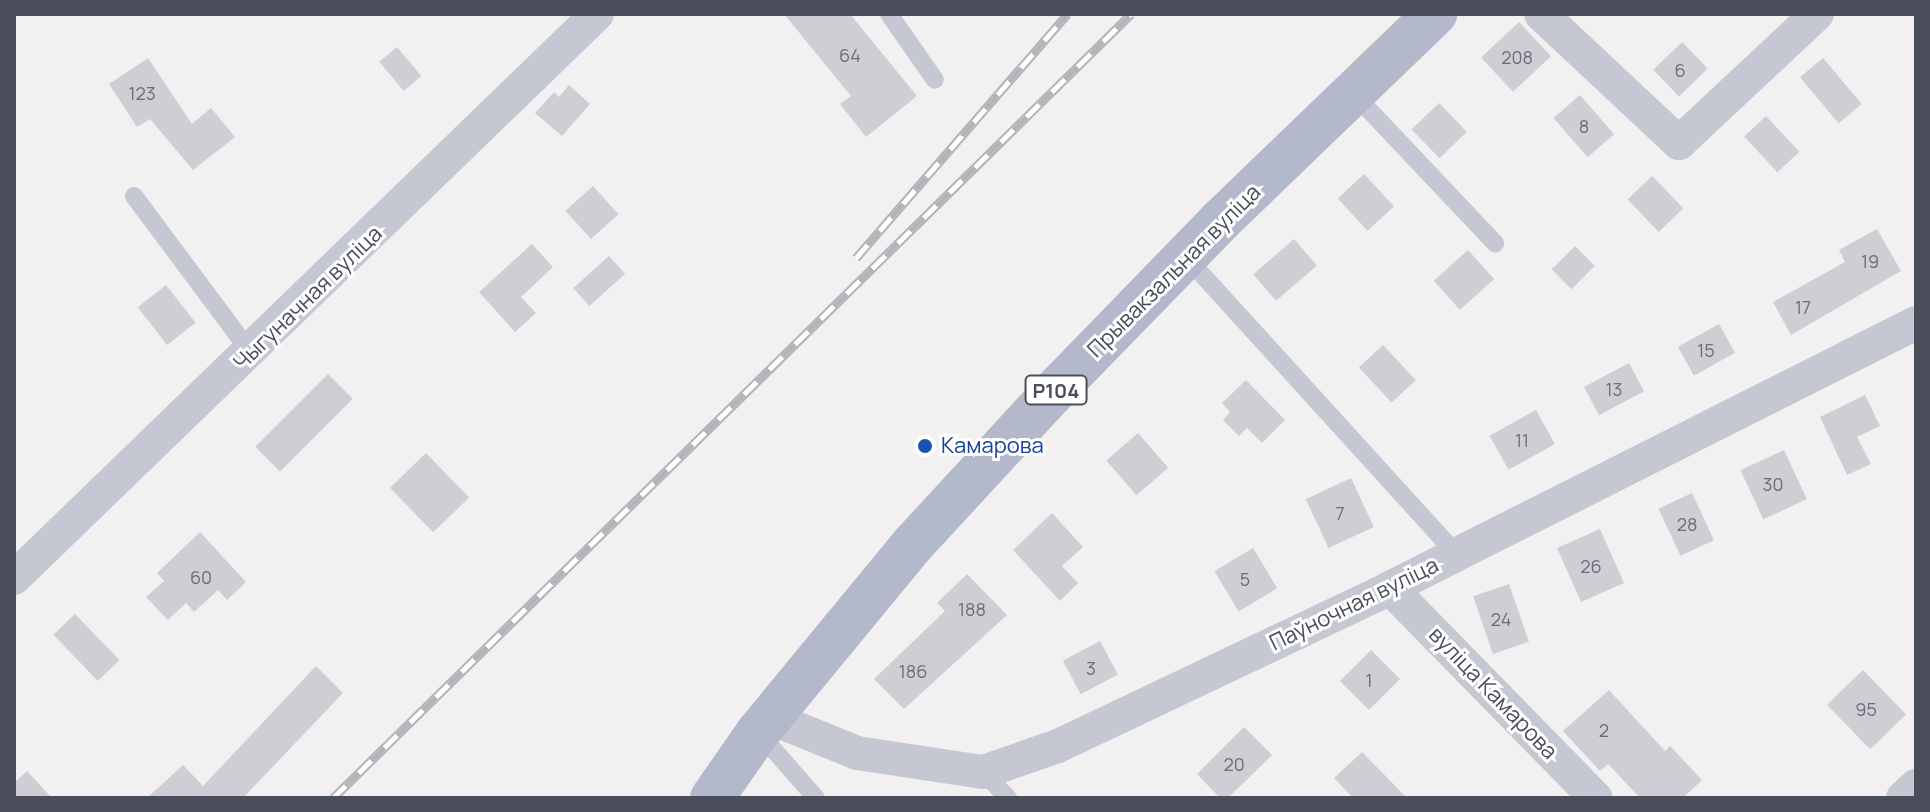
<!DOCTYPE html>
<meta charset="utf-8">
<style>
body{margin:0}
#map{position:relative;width:1930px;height:812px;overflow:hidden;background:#f2f0f0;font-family:Manrope,sans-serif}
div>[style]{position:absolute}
.building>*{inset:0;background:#ceced4;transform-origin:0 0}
.service>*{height:18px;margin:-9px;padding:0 9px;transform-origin:9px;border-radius:9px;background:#c5c8d3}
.minor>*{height:34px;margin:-17px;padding:0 17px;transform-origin:17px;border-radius:17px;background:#c5c8d3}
.primary>*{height:44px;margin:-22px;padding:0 22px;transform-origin:22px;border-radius:22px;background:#b3b8cb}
.rail>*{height:9px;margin-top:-4.5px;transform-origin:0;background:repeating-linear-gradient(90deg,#fff 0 18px,#b3b3b9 0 36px);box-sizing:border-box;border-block:2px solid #b3b3b9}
.dots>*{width:22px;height:22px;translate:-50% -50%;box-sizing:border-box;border:4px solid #fff;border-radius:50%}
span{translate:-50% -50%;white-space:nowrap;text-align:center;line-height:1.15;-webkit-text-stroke:6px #fff;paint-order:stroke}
.number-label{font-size:18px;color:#6b6e79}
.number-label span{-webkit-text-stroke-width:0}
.shield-label span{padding:2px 6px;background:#fff;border:2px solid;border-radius:6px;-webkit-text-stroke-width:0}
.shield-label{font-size:20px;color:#4a4e5b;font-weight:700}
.street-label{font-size:22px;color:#4a4e5b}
.transit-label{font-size:22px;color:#164399}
.left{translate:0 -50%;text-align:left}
.frame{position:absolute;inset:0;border:16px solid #4a4e5b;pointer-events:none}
</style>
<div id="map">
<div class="building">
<i style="clip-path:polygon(784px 14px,850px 14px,917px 96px,866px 137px,840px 104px,851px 96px)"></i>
<i style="left:1519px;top:22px;width:47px;height:52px;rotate:47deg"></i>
<i style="left:1682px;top:42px;width:37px;height:40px;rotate:46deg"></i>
<i style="left:397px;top:47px;width:38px;height:23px;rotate:50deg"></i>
<i style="clip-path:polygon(148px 58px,192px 124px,211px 108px,235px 137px,193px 170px,150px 119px,137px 127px,109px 84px)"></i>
<i style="left:1823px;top:58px;width:60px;height:30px;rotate:50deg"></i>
<i style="clip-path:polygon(569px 85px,590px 104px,562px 136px,535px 113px,554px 92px,559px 97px)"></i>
<i style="left:1580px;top:95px;width:52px;height:35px;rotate:49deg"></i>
<i style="left:1439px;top:103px;width:40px;height:38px;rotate:46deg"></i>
<i style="left:1766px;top:116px;width:49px;height:30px;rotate:47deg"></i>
<i style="left:1364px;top:174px;width:44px;height:36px;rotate:47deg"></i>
<i style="left:1652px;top:176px;width:45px;height:34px;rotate:46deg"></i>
<i style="left:593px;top:186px;width:38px;height:37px;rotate:48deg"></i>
<i style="clip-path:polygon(1877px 229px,1901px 271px,1791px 335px,1773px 302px,1845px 262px,1839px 250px)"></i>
<i style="left:1294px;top:239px;width:35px;height:54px;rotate:49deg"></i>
<i style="clip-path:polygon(532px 244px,553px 267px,521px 297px,536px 313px,515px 332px,479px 292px)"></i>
<i style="left:1575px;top:246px;width:28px;height:33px;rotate:45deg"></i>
<i style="left:1468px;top:250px;width:39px;height:46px;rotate:48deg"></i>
<i style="left:609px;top:256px;width:24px;height:48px;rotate:48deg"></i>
<i style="left:166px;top:285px;width:48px;height:36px;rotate:52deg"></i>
<i style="left:1719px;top:324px;width:33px;height:47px;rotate:61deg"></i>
<i style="left:1383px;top:345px;width:48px;height:33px;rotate:47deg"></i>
<i style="left:1629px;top:363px;width:32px;height:51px;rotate:62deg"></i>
<i style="left:328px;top:374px;width:35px;height:103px;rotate:45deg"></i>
<i style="clip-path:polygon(1246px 380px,1285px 420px,1262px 443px,1247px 428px,1239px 436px,1223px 420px,1230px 412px,1222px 403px)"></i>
<i style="clip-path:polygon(1865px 395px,1880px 426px,1857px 437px,1871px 464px,1847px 475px,1820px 417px)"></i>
<i style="left:1536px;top:410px;width:39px;height:53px;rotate:61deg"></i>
<i style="left:1138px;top:433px;width:46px;height:42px;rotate:49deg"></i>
<i style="left:1784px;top:450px;width:54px;height:48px;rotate:65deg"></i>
<i style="left:426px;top:453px;width:62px;height:50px;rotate:46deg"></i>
<i style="left:1351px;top:478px;width:54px;height:50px;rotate:65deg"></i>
<i style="left:1692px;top:493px;width:52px;height:37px;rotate:65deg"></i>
<i style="clip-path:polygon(1052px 513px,1083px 547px,1062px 566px,1078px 583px,1060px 601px,1013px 550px)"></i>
<i style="left:1600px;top:529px;width:59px;height:47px;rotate:66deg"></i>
<i style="clip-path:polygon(200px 532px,246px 582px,227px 600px,218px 590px,194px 612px,186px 603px,168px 620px,146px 597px,164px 581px,157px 573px)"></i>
<i style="left:1253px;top:548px;width:47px;height:45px;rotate:59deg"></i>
<i style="clip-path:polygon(967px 574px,1007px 615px,904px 709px,874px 679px,945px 611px,937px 603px)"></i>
<i style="left:1509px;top:584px;width:61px;height:38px;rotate:71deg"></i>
<i style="left:75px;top:614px;width:64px;height:30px;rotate:46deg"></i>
<i style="left:1100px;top:641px;width:38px;height:42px;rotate:62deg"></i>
<i style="left:1371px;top:650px;width:41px;height:44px;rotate:45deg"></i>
<i style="clip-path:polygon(316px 666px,343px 693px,243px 798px,147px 798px,183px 765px,203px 786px)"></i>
<i style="left:1863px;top:670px;width:62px;height:50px;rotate:46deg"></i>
<i style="clip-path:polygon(1609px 690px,1665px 751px,1670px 746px,1702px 780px,1683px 798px,1640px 798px,1608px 764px,1600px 771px,1563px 731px)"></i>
<i style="clip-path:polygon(1244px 727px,1272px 755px,1228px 798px,1220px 798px,1197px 774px)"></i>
<i style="clip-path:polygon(1362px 752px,1407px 798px,1353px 798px,1334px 778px)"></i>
<i style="clip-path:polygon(27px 771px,52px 798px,14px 798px,14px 783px)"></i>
</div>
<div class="service">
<i style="left:889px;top:14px;width:80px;rotate:55.1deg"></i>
<i style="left:1353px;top:93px;width:207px;rotate:46.6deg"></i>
<i style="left:134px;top:196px;width:196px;rotate:53.3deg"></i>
<i style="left:1187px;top:258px;width:400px;rotate:47.7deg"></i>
<i style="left:758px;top:732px;width:88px;rotate:48.7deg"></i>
<i style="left:983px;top:772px;width:36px;rotate:46deg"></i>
</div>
<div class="minor">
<i style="left:1541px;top:14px;width:189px;rotate:43.1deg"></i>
<i style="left:1679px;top:143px;width:189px;rotate:-43.1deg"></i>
<i style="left:14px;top:578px;width:811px;rotate:-44.05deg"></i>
<i style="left:1390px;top:588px;width:294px;rotate:45.6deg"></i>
<i style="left:771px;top:718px;width:93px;rotate:22.1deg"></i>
<i style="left:857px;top:753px;width:127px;rotate:8.6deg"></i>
<i style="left:983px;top:772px;width:79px;rotate:-19.1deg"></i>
<i style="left:1058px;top:746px;width:368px;rotate:-25.4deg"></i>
<i style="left:1390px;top:588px;width:589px;rotate:-26.74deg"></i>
<i style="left:1903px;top:798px;width:18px;rotate:-43deg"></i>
</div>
<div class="primary">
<i style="left:712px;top:798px;width:80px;rotate:-55.1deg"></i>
<i style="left:758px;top:732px;width:245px;rotate:-50.5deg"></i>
<i style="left:914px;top:543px;width:193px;rotate:-47.3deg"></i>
<i style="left:1045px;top:401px;width:254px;rotate:-45.8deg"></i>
<i style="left:1222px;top:219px;width:296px;rotate:-43.9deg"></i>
</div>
<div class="rail">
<i style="left:856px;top:258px;width:323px;rotate:-49.1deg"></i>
<i style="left:333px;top:798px;width:1119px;rotate:-44.49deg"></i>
</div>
<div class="dots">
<i style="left:925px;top:446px;background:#1a4fb4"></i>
</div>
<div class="number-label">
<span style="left:850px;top:55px">64</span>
<span style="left:1517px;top:57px">208</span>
<span style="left:1680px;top:70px">6</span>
<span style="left:142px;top:93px">123</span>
<span style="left:1584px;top:126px">8</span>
<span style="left:1870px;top:261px">19</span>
<span style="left:1803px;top:307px">17</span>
<span style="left:1706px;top:350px">15</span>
<span style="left:1614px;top:389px">13</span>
<span style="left:1522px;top:440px">11</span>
<span style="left:1773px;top:484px">30</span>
<span style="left:1340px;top:513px">7</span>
<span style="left:1687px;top:524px">28</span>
<span style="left:1591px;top:566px">26</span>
<span style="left:201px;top:577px">60</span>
<span style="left:1245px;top:579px">5</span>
<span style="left:972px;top:609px">188</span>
<span style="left:1501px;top:619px">24</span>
<span style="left:1091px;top:668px">3</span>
<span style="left:913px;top:671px">186</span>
<span style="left:1369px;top:680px">1</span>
<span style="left:1866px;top:709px">95</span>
<span style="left:1604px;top:730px">2</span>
<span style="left:1234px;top:764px">20</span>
</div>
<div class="shield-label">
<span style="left:1056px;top:390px">Р104</span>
</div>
<div class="street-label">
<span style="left:1174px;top:271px;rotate:-45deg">Прывакзальная вуліца</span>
<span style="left:308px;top:298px;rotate:-44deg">Чыгуначная вуліца</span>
<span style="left:1354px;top:604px;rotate:-26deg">Паўночная вуліца</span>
<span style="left:1493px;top:693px;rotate:46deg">вуліца Камарова</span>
</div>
<div class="transit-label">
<span class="left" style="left:941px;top:446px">Камарова</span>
</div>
<div class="frame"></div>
</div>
